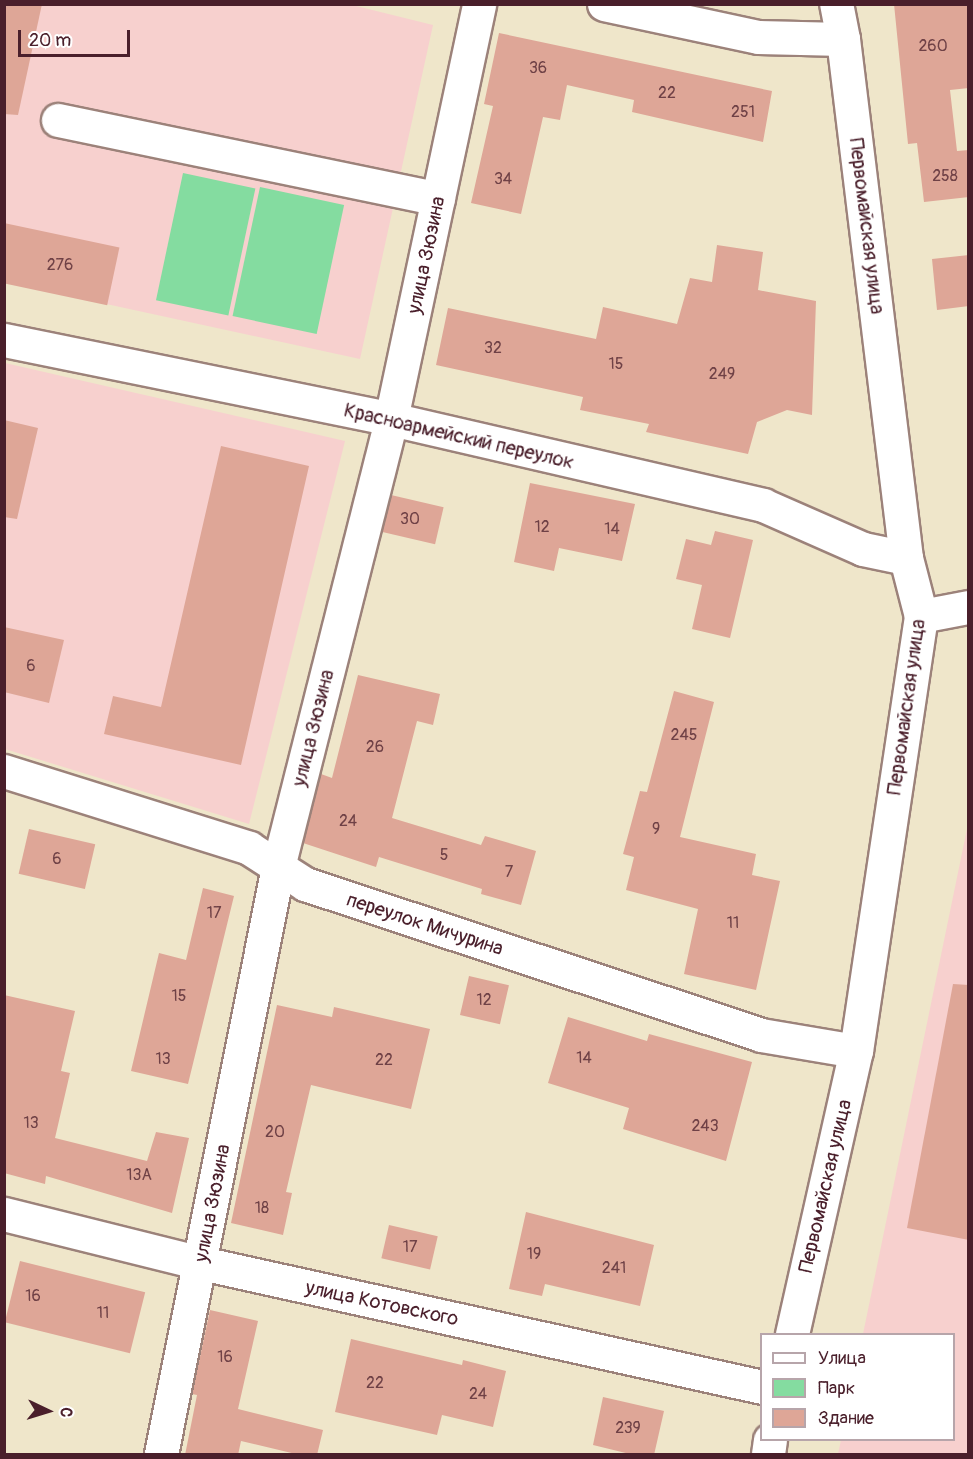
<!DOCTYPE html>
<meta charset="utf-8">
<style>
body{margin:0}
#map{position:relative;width:973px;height:1459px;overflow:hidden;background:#efe6ca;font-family:Pangolin,sans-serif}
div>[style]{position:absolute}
.built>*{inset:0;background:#f7d0ce}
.green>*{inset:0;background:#84dca0;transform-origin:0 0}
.building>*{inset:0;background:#dea697;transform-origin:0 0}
.roads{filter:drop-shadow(2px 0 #9c827a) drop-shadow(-2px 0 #9c827a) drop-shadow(0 2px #9c827a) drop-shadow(0 -2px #9c827a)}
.minor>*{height:33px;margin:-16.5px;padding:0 16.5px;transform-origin:16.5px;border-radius:16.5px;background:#fff}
span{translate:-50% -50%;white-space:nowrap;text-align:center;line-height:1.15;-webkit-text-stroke:5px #fff;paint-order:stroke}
.number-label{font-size:16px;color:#6f4146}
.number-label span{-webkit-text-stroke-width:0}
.street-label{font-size:20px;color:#4a1f2b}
.frame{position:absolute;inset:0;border:6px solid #4a1f2b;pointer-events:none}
.legend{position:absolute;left:760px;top:1333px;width:195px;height:108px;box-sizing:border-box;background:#fff;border:2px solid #b7a5aa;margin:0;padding:8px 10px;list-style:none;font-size:18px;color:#4a1f2b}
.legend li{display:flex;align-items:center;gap:12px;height:30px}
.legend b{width:30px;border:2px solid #b7a5aa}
.north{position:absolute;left:18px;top:1381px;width:60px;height:60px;-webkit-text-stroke:4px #fff;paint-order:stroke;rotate:94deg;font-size:16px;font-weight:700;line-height:24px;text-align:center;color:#4a1f2b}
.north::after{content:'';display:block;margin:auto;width:21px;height:27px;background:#4a1f2b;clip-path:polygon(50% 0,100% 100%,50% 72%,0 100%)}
.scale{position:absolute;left:18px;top:30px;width:112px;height:27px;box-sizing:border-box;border:3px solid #4a1f2b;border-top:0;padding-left:8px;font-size:18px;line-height:21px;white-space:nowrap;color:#4a1f2b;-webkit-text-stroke:4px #fff;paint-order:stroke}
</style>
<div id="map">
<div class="built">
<i style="clip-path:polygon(348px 4px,433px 25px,360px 359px,5px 282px,5px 5px)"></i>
<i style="clip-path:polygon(5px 363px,345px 441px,249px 824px,5px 749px)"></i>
<i style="clip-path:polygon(968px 824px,968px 1454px,838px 1454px,841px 1440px,954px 1440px,954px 1334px,863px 1334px)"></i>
</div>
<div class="green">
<i style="left:183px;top:173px;width:74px;height:130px;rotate:12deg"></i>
<i style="left:260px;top:187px;width:86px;height:132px;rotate:12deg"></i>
</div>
<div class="building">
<i style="clip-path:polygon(4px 4px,42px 4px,18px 115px,4px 114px)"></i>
<i style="clip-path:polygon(894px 4px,969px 4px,969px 88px,950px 90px,957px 151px,969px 150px,969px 197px,924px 202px,917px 143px,908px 144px)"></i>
<i style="clip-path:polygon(499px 33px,772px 91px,763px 142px,632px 112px,634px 100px,567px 85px,560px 120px,543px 117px,521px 214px,471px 203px,493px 106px,484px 104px)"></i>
<i style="left:4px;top:223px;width:118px;height:59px;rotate:12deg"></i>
<i style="clip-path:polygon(717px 245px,763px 252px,758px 290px,816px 301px,812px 415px,787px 410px,757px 422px,748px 454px,646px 432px,649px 424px,580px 410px,583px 397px,436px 365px,448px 308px,596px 339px,603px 307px,677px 324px,690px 278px,712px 282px)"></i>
<i style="clip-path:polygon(969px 255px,969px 306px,937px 310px,932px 259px)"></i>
<i style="clip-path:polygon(4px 420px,38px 428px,17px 519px,4px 517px)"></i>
<i style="clip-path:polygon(221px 446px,309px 466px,241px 765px,104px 734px,113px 696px,161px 707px)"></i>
<i style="clip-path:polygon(530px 483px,635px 504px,622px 561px,559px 548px,554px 571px,514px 562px)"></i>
<i style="left:391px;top:495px;width:54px;height:38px;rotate:13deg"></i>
<i style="clip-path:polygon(715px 531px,753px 540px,730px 638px,692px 629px,702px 585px,676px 579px,686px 539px,711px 545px)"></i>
<i style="clip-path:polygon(4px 627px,64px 640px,49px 703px,4px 692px)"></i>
<i style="clip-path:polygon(358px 675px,440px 694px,433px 725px,417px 721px,392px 818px,481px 845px,485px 836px,536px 851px,521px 905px,481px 894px,482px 889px,379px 857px,376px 867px,303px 843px,321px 774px,332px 778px)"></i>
<i style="clip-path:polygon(674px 691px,714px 702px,680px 837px,756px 854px,752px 875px,780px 881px,756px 990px,684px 974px,698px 909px,626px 890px,634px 857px,623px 854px,640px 791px,647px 792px)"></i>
<i style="left:29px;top:829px;width:68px;height:46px;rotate:13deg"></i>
<i style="clip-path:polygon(203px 888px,234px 896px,188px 1084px,131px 1071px,159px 953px,186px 960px)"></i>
<i style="left:469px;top:976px;width:41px;height:40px;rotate:13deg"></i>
<i style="clip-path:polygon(953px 984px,969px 985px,969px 1240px,907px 1228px)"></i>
<i style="clip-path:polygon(4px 995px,75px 1011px,61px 1071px,70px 1073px,55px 1138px,147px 1161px,156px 1132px,189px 1138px,172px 1213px,46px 1176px,45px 1184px,4px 1173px)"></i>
<i style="clip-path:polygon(277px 1005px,332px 1017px,334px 1007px,430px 1029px,411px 1109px,311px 1085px,286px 1192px,292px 1193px,283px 1235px,231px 1223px)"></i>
<i style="clip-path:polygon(568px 1017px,647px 1041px,649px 1034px,752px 1062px,726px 1161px,623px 1129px,629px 1108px,548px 1083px)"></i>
<i style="clip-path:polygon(526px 1212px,654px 1245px,640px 1306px,545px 1284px,542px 1296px,509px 1289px)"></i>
<i style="left:389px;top:1225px;width:50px;height:34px;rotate:13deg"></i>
<i style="left:20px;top:1261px;width:129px;height:63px;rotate:14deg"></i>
<i style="clip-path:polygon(210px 1310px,258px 1321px,238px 1409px,323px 1430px,317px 1455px,300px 1455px,241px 1441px,238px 1455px,185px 1455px,197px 1395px,192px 1394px)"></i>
<i style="clip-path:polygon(351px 1339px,462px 1365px,463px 1360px,506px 1371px,493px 1427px,442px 1415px,437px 1435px,335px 1412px)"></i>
<i style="clip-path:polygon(603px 1397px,664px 1411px,654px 1455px,634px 1455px,593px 1445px)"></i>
</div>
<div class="roads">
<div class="minor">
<i style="left:604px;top:4px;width:157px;rotate:12.1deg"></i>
<i style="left:758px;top:37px;width:85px;rotate:1.3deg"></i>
<i style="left:58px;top:120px;width:388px;rotate:11.7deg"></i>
<i style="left:4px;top:340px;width:395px;rotate:11.5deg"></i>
<i style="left:391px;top:419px;width:382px;rotate:13deg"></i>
<i style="left:763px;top:505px;width:109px;rotate:23.7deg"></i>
<i style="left:863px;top:549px;width:44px;rotate:11.8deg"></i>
<i style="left:921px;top:616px;width:48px;rotate:-10.8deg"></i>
<i style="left:4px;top:771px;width:257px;rotate:17.4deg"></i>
<i style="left:249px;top:848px;width:67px;rotate:32.7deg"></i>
<i style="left:305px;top:884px;width:480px;rotate:18.3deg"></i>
<i style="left:761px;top:1035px;width:96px;rotate:9.6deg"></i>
<i style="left:4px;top:1214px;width:203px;rotate:14deg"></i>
<i style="left:201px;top:1263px;width:575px;rotate:12.46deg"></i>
<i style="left:792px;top:1334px;width:290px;rotate:-77.3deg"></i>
<i style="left:856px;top:1051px;width:440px;rotate:-81.5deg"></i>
<i style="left:921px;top:616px;width:60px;rotate:-104.5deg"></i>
<i style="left:906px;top:558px;width:523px;rotate:-96.92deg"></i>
<i style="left:843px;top:39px;width:36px;rotate:-101deg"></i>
<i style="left:161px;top:1454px;width:599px;rotate:-78.73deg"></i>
<i style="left:278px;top:867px;width:462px;rotate:-75.8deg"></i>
<i style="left:391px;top:419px;width:424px;rotate:-78deg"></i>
<i style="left:768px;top:1454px;width:14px;rotate:-82deg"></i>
</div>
</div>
<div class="number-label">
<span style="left:933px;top:46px">260</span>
<span style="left:538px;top:68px">36</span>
<span style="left:667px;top:93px">22</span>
<span style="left:743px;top:112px">251</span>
<span style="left:945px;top:176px">258</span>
<span style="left:503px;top:179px">34</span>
<span style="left:60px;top:265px">276</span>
<span style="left:493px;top:348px">32</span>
<span style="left:616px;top:364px">15</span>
<span style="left:722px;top:374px">249</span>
<span style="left:410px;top:519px">30</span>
<span style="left:542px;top:527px">12</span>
<span style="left:612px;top:529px">14</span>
<span style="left:31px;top:666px">6</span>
<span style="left:684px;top:735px">245</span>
<span style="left:375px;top:747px">26</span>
<span style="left:348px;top:821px">24</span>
<span style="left:656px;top:829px">9</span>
<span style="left:444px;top:855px">5</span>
<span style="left:57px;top:859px">6</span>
<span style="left:509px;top:872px">7</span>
<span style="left:214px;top:913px">17</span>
<span style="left:733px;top:923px">11</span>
<span style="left:179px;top:996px">15</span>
<span style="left:484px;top:1000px">12</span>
<span style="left:584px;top:1058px">14</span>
<span style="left:163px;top:1059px">13</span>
<span style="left:384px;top:1060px">22</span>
<span style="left:31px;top:1123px">13</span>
<span style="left:705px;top:1126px">243</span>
<span style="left:275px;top:1132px">20</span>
<span style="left:139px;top:1175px">13А</span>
<span style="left:262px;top:1208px">18</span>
<span style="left:410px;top:1247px">17</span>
<span style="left:534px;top:1254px">19</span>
<span style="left:614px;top:1268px">241</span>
<span style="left:33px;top:1296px">16</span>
<span style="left:103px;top:1313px">11</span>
<span style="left:225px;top:1357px">16</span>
<span style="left:375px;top:1383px">22</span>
<span style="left:478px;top:1394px">24</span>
<span style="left:628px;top:1428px">239</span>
</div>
<div class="street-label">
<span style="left:867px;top:226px;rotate:83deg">Первомайская улица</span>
<span style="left:426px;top:255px;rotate:-78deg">улица Зюзина</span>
<span style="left:459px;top:436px;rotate:13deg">Красноармейский переулок</span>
<span style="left:906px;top:707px;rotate:-82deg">Первомайская улица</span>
<span style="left:313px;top:728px;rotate:-76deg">улица Зюзина</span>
<span style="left:425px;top:924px;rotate:18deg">переулок Мичурина</span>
<span style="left:825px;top:1186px;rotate:-77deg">Первомайская улица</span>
<span style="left:212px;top:1203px;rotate:-79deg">улица Зюзина</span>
<span style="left:382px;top:1303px;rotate:12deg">улица Котовского</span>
</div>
<div class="frame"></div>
<ul class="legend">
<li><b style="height:8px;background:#fff"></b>Улица</li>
<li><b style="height:16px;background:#84dca0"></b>Парк</li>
<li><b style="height:16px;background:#dea697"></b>Здание</li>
</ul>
<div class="north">С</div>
<div class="scale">20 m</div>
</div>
